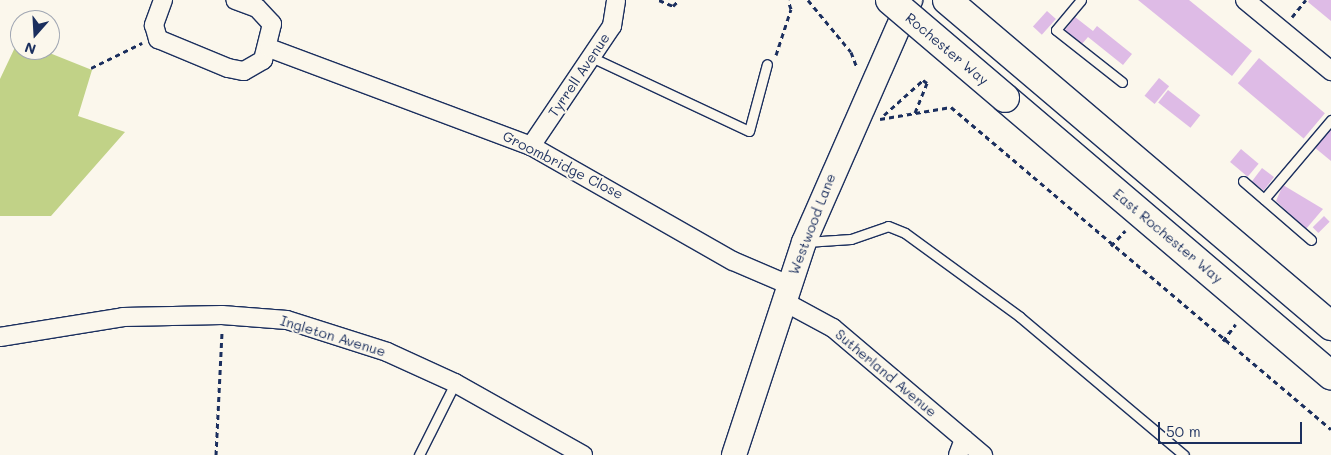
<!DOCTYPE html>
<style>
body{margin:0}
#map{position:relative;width:1331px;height:455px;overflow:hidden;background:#fbf7ec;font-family:Mali,sans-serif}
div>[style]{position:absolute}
.green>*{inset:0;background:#c1d287}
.building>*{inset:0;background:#debbe6;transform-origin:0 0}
.path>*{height:3px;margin-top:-1.5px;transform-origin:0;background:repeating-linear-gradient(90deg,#1b2f5e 0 5px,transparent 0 9px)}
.roads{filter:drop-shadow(1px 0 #1b2f5e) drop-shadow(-1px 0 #1b2f5e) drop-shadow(0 1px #1b2f5e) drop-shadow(0 -1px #1b2f5e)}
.lane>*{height:9px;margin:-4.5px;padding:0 4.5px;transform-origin:4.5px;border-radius:4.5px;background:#fbf7ec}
.street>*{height:18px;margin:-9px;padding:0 9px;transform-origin:9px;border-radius:9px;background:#fbf7ec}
.secondary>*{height:24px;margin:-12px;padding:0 12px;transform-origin:12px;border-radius:12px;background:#fbf7ec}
.highway>*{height:28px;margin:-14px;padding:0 14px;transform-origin:14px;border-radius:14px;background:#fbf7ec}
.bridges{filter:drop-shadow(1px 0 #1b2f5e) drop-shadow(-1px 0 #1b2f5e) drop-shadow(0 1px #1b2f5e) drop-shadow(0 -1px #1b2f5e)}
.highway-bridge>*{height:28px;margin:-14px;padding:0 14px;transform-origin:14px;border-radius:14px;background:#fbf7ec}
span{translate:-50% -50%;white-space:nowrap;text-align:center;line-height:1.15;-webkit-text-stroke:4px #fbf7ec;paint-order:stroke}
.street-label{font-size:14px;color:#1b2f5e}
.north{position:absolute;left:10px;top:10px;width:50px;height:50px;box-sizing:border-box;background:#fbf7ec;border:1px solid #a1a7b3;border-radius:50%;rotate:199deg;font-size:14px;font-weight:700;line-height:20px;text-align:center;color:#1b2f5e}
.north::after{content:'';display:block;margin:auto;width:18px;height:22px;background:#1b2f5e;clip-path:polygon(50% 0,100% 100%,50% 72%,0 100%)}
.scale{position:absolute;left:1158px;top:422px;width:144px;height:22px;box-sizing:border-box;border:2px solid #1b2f5e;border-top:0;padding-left:6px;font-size:15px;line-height:18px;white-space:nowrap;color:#1b2f5e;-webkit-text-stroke:4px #fbf7ec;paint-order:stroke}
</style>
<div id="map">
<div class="green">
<i style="clip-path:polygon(18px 41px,20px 50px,42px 50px,92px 70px,78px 116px,125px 132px,51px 216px,0 216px,0 79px)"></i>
</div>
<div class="building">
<i style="clip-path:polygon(1138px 0,1189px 0,1252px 51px,1232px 76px)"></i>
<i style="clip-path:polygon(1309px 0,1331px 0,1331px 21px,1308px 2px)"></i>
<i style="left:1047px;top:11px;width:12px;height:21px;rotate:42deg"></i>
<i style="clip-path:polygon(1075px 17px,1093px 31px,1097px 26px,1132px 54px,1123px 65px,1088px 37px,1082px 44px,1065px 30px)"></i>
<i style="left:1259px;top:58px;width:86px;height:33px;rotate:40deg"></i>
<i style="left:1159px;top:78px;width:13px;height:23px;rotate:39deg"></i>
<i style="left:1168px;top:90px;width:41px;height:16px;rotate:38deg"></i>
<i style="clip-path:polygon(1331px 127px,1331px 161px,1314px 147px)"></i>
<i style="left:1241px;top:149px;width:23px;height:17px;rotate:40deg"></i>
<i style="left:1262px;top:168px;width:15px;height:17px;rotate:37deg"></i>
<i style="clip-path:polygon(1283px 185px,1323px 209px,1306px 229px,1276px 201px)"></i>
<i style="left:1324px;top:216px;width:8px;height:16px;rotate:45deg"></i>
</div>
<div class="path">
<i style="left:659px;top:0;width:15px;rotate:23deg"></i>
<i style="left:673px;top:6px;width:8px;rotate:-45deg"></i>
<i style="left:808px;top:0;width:67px;rotate:50.4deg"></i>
<i style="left:851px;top:52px;width:17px;rotate:69deg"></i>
<i style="left:1292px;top:17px;width:22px;rotate:-51deg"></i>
<i style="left:776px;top:55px;width:48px;rotate:-71.9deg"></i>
<i style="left:791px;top:9px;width:9px;rotate:-108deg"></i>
<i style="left:91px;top:68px;width:57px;rotate:-26.1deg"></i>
<i style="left:884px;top:115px;width:52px;rotate:-41.9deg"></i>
<i style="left:923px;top:80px;width:5px;rotate:37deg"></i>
<i style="left:927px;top:83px;width:32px;rotate:112deg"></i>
<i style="left:880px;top:119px;width:72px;rotate:-9.6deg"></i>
<i style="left:951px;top:107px;width:498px;rotate:40.3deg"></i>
<i style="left:1111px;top:246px;width:21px;rotate:-47deg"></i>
<i style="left:1223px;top:341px;width:21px;rotate:-53deg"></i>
<i style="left:216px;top:455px;width:122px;rotate:-87.2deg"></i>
</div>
<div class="roads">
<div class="lane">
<i style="left:1081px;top:0;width:39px;rotate:130deg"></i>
<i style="left:1056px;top:30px;width:84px;rotate:38.2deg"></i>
<i style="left:591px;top:57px;width:174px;rotate:25.1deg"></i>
<i style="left:749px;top:131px;width:69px;rotate:-75deg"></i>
<i style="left:1243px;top:181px;width:90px;rotate:40.9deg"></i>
<i style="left:1264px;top:199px;width:104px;rotate:-49.7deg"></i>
<i style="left:806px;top:242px;width:45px;rotate:-3.8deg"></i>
<i style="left:851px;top:239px;width:39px;rotate:-19deg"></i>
<i style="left:888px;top:226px;width:18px;rotate:22deg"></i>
<i style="left:905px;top:233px;width:142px;rotate:36.1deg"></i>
<i style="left:1020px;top:317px;width:214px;rotate:40.1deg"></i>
<i style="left:419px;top:455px;width:80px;rotate:-63.4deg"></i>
</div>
<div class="street">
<i style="left:163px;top:0;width:27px;rotate:110deg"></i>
<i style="left:154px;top:25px;width:15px;rotate:74deg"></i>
<i style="left:158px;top:39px;width:76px;rotate:22.5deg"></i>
<i style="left:228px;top:68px;width:16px;rotate:11deg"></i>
<i style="left:244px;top:71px;width:22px;rotate:-30deg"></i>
<i style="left:263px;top:60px;width:37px;rotate:-76deg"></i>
<i style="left:272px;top:24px;width:22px;rotate:-133deg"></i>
<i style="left:257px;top:8px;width:23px;rotate:-160deg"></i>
<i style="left:1245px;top:0;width:112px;rotate:39.5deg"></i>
<i style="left:269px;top:48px;width:280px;rotate:20.5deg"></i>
<i style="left:531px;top:146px;width:232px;rotate:29.7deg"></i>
<i style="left:733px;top:261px;width:61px;rotate:23.2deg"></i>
<i style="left:531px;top:146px;width:145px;rotate:-56deg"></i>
<i style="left:612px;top:26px;width:26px;rotate:-81deg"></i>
<i style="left:783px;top:301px;width:57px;rotate:28.4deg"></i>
<i style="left:833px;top:328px;width:197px;rotate:40.3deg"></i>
<i style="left:0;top:337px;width:125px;rotate:-9.2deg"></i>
<i style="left:123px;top:317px;width:99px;rotate:-1.2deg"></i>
<i style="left:222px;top:315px;width:65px;rotate:4.4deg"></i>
<i style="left:287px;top:320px;width:105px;rotate:17.7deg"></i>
<i style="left:387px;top:352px;width:75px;rotate:24.5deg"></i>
<i style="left:455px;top:383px;width:147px;rotate:29.4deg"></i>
<i style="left:958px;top:455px;width:17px;rotate:-69deg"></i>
</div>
<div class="secondary">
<i style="left:734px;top:455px;width:224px;rotate:-71.8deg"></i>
<i style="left:804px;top:242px;width:264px;rotate:-66.3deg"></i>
</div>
<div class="highway">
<i style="left:947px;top:0;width:504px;rotate:40.33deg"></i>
<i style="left:1005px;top:98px;width:428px;rotate:40.4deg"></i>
</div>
</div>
<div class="bridges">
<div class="highway-bridge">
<i style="left:890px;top:0;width:151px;rotate:40.4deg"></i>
</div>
</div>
<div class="street-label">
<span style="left:947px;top:49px;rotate:40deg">Rochester Way</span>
<span style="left:579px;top:75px;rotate:-56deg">Tyrrell Avenue</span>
<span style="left:563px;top:165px;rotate:27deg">Groombridge Close</span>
<span style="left:812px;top:224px;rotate:-69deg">Westwood Lane</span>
<span style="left:1168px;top:236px;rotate:40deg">East Rochester Way</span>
<span style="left:333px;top:336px;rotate:17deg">Ingleton Avenue</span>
<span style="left:886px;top:373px;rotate:40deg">Sutherland Avenue</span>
</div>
<div class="north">N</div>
<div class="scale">50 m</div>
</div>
